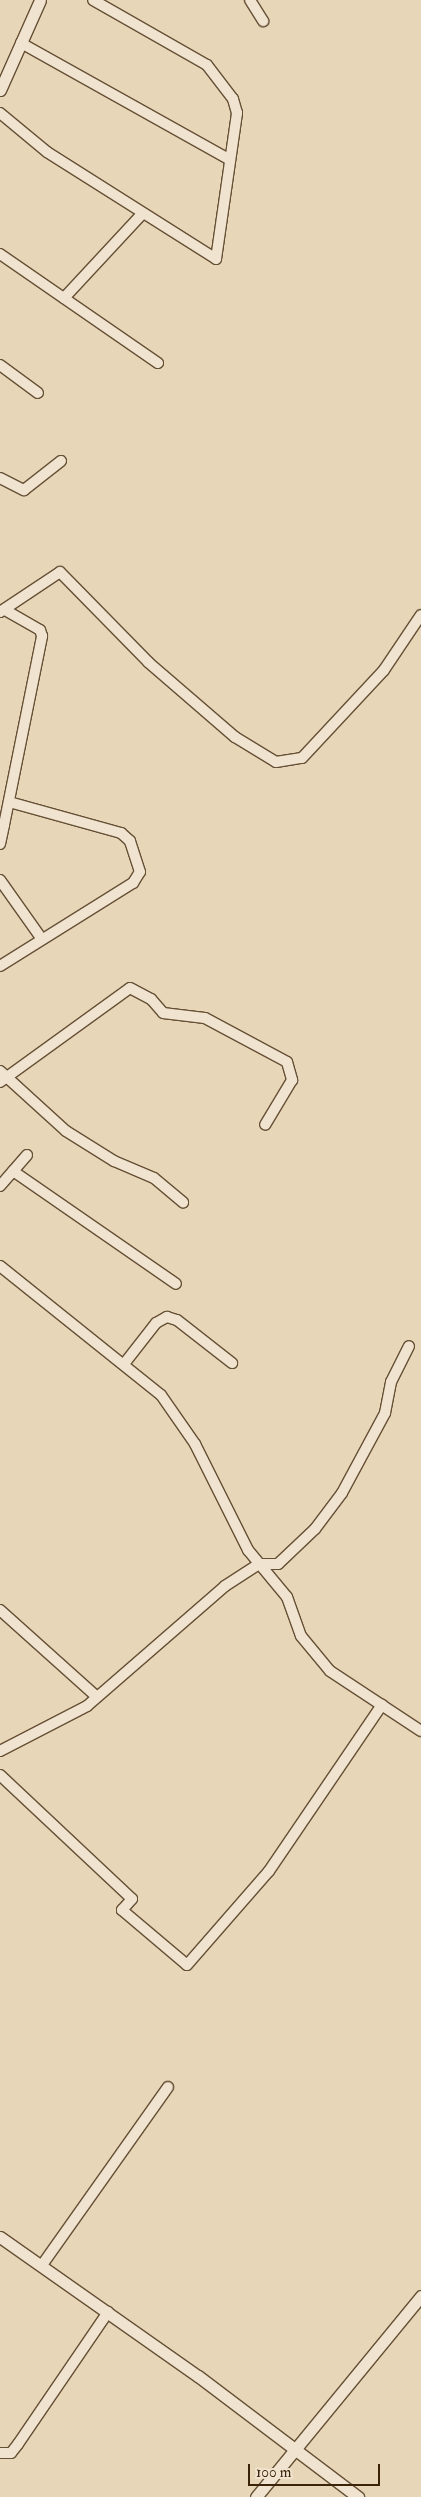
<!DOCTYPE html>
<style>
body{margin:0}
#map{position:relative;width:421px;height:2497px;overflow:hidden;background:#e8d6b8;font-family:"IM FELL Double Pica",serif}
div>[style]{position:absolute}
.roads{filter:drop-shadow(1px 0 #665035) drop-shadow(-1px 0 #665035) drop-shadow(0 1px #665035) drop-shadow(0 -1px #665035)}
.minor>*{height:10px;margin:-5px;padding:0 5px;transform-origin:5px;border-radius:5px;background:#f0e4d1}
.tertiary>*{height:11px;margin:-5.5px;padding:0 5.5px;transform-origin:5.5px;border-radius:5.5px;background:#f0e4d1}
span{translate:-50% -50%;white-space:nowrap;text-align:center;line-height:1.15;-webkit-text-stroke:4.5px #f0e4d1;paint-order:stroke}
.scale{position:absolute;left:248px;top:2464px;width:132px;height:22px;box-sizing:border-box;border:2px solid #3b2309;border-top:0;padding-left:6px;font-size:15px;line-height:18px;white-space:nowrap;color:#3b2309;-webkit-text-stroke:4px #f0e4d1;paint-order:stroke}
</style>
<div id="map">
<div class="roads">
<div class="minor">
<i style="left:250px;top:0;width:25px;rotate:58deg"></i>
<i style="left:21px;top:43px;width:236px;rotate:29.2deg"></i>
<i style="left:0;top:113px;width:61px;rotate:39.7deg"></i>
<i style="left:47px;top:152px;width:200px;rotate:32.3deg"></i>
<i style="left:216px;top:259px;width:148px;rotate:-81.8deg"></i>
<i style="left:237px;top:113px;width:15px;rotate:-106deg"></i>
<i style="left:233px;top:99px;width:43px;rotate:-127.4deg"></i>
<i style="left:207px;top:65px;width:131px;rotate:-150.3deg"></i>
<i style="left:0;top:254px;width:192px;rotate:34.6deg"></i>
<i style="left:64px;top:298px;width:115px;rotate:-47.1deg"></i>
<i style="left:0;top:365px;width:47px;rotate:36.4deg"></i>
<i style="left:0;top:478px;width:27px;rotate:27deg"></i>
<i style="left:24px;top:490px;width:47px;rotate:-38.1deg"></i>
<i style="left:0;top:612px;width:72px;rotate:-33.7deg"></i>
<i style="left:60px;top:572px;width:126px;rotate:45.6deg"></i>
<i style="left:148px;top:662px;width:115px;rotate:40.8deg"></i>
<i style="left:235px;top:737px;width:48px;rotate:31.4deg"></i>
<i style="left:276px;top:762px;width:26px;rotate:-9deg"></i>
<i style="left:302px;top:758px;width:120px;rotate:-47deg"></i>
<i style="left:384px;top:670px;width:66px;rotate:-56.1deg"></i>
<i style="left:0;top:824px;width:4px;rotate:14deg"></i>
<i style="left:4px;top:825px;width:193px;rotate:-78.6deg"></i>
<i style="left:42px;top:636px;width:6px;rotate:-108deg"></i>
<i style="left:40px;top:630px;width:40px;rotate:-150.3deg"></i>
<i style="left:0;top:844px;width:19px;rotate:-78deg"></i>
<i style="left:0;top:880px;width:71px;rotate:54.7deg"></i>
<i style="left:0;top:966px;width:157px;rotate:-32deg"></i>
<i style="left:133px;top:883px;width:13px;rotate:-58deg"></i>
<i style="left:140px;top:872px;width:33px;rotate:-108deg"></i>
<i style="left:130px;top:841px;width:12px;rotate:-138deg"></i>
<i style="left:121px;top:833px;width:116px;rotate:-164.5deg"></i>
<i style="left:0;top:1071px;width:89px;rotate:42.3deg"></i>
<i style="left:66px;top:1131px;width:57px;rotate:32deg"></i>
<i style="left:114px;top:1161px;width:43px;rotate:23deg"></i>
<i style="left:154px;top:1178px;width:38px;rotate:40deg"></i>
<i style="left:0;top:1082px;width:160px;rotate:-35.9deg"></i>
<i style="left:130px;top:988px;width:24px;rotate:28deg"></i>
<i style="left:151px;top:999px;width:18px;rotate:49deg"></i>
<i style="left:163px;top:1013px;width:42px;rotate:6.8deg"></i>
<i style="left:205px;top:1018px;width:93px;rotate:28.2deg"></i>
<i style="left:287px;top:1062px;width:19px;rotate:74deg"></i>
<i style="left:292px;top:1080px;width:52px;rotate:121deg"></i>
<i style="left:13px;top:1171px;width:198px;rotate:34.7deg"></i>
<i style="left:0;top:1186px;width:41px;rotate:-48.9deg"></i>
<i style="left:0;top:1266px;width:206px;rotate:38.7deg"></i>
<i style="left:161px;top:1395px;width:60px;rotate:55.2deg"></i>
<i style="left:195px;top:1444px;width:119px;rotate:63.4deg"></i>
<i style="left:248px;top:1550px;width:61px;rotate:50.3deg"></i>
<i style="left:287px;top:1597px;width:41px;rotate:70.3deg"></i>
<i style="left:301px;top:1636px;width:45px;rotate:50.4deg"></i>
<i style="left:330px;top:1671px;width:109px;rotate:33.4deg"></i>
<i style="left:124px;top:1364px;width:52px;rotate:-52deg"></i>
<i style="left:156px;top:1323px;width:13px;rotate:-29deg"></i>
<i style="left:167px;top:1317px;width:10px;rotate:17deg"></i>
<i style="left:177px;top:1320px;width:70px;rotate:38deg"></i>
<i style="left:0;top:1610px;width:130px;rotate:41.9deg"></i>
<i style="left:0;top:1751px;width:98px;rotate:-27.3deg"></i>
<i style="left:87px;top:1706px;width:183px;rotate:-41deg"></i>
<i style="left:225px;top:1586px;width:40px;rotate:-32.9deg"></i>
<i style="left:259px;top:1564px;width:19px"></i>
<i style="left:278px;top:1564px;width:51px;rotate:-43.4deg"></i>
<i style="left:315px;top:1529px;width:45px;rotate:-53.1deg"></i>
<i style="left:342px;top:1493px;width:91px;rotate:-61.7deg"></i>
<i style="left:385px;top:1413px;width:32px;rotate:-79deg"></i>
<i style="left:391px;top:1382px;width:40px;rotate:-63.4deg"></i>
<i style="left:0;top:1775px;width:181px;rotate:43.2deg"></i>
<i style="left:132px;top:1899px;width:15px;rotate:132deg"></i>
<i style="left:122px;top:1910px;width:85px;rotate:40.2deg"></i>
<i style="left:187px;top:1965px;width:125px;rotate:-48.9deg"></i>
<i style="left:269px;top:1871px;width:201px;rotate:-55.8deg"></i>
<i style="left:42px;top:2265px;width:218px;rotate:-54.7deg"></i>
<i style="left:0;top:2453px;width:11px"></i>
<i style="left:11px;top:2453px;width:11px;rotate:-52deg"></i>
<i style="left:18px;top:2444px;width:160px;rotate:-55.7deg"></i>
</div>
<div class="tertiary">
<i style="left:0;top:90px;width:98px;rotate:-66deg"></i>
<i style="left:0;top:2237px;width:242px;rotate:35.1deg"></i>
<i style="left:198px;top:2376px;width:201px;rotate:37.1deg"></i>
<i style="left:256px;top:2497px;width:260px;rotate:-50.6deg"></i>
</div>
</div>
<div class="scale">100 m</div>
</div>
